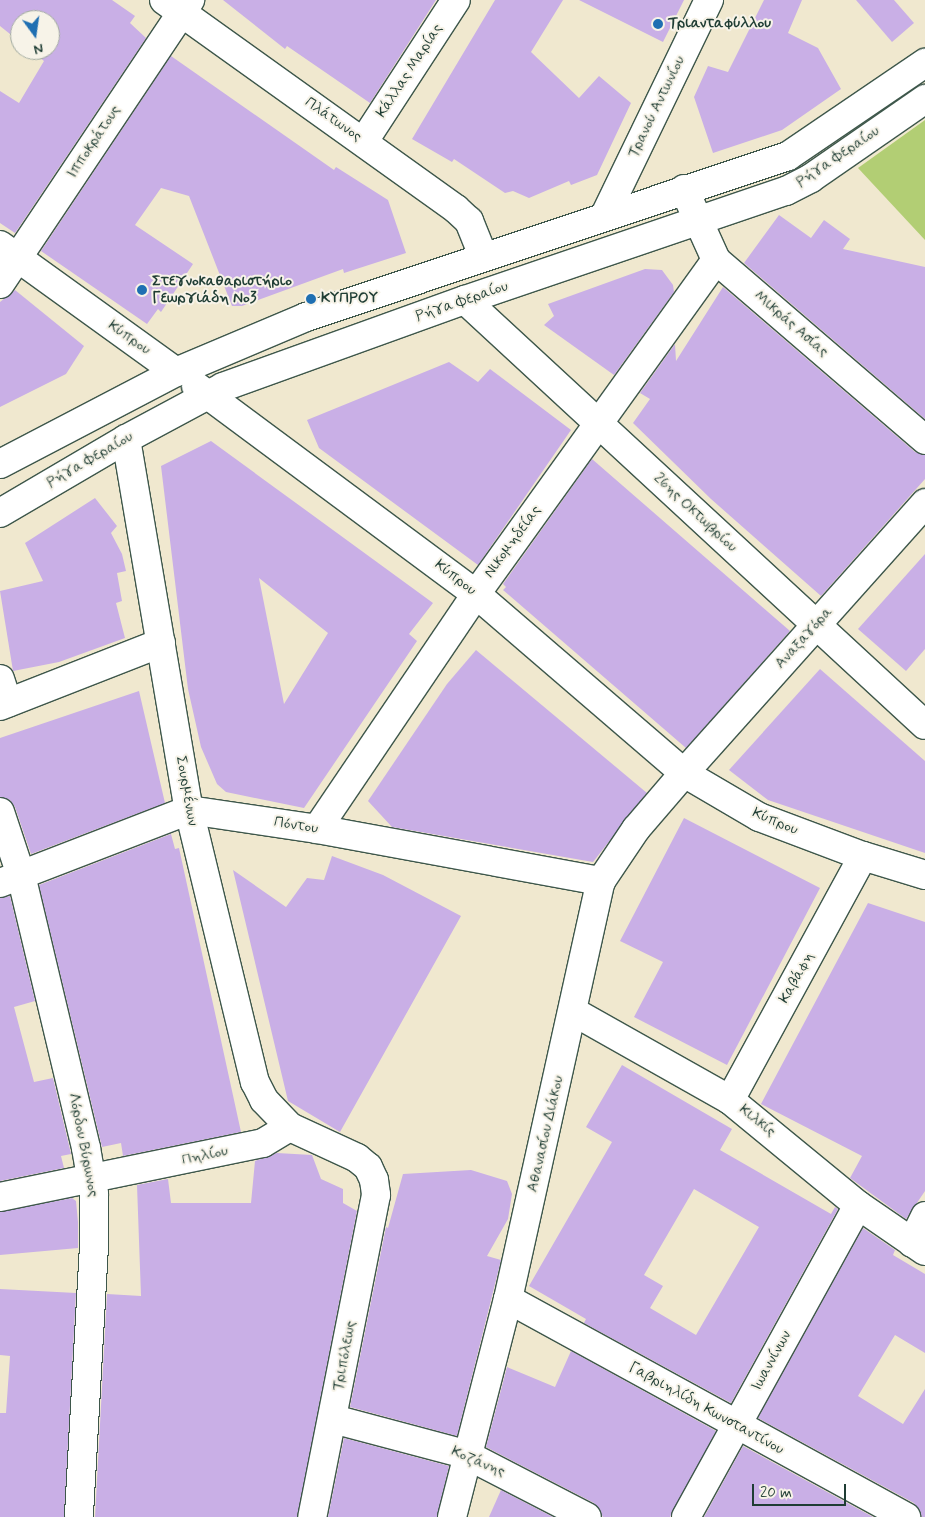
<!DOCTYPE html>
<meta charset="utf-8">
<style>
body{margin:0}
#map{position:relative;width:925px;height:1517px;overflow:hidden;background:#f0e8cf;font-family:Mynerve,sans-serif}
div>[style]{position:absolute}
.green>*{inset:0;background:#b2ce74}
.building>*{inset:0;background:#c9afe6}
.roads{filter:drop-shadow(1px 0 #3e574b) drop-shadow(-1px 0 #3e574b) drop-shadow(0 1px #3e574b) drop-shadow(0 -1px #3e574b)}
.minor>*{height:28px;margin:-14px;padding:0 14px;transform-origin:14px;border-radius:14px;background:#fff}
.tertiary>*{height:28px;margin:-14px;padding:0 14px;transform-origin:14px;border-radius:14px;background:#fff}
.dots>*{width:14px;height:14px;translate:-50% -50%;box-sizing:border-box;border:2px solid #f7f3e8;border-radius:50%}
span{translate:-50% -50%;white-space:nowrap;text-align:center;line-height:1.15;-webkit-text-stroke:4px #f7f3e8;paint-order:stroke}
.poi-label{font-size:15px;color:#1f3d34;font-weight:700}
.left{translate:0 -50%;text-align:left}
.street-label{font-size:15px;color:#1f3d34}
.north{position:absolute;left:10px;top:10px;width:50px;height:50px;box-sizing:border-box;background:#f7f3e8;border:1px solid #a1aaa0;border-radius:50%;rotate:166deg;font-size:14px;font-weight:700;line-height:20px;text-align:center;color:#1f3d34}
.north::after{content:'';display:block;margin:auto;width:18px;height:22px;background:#1f6fb2;clip-path:polygon(50% 0,100% 100%,50% 72%,0 100%)}
.scale{position:absolute;left:752px;top:1484px;width:94px;height:22px;box-sizing:border-box;border:2px solid #1f3d34;border-top:0;padding-left:6px;font-size:15px;line-height:18px;white-space:nowrap;color:#1f3d34;-webkit-text-stroke:4px #f7f3e8;paint-order:stroke}
</style>
<div id="map">
<div class="green">
<i style="clip-path:polygon(925px 120px,925px 240px,858px 168px)"></i>
</div>
<div class="building">
<i style="clip-path:polygon(0 0,112px 0,135px 16px,130px 23px,146px 38px,15px 233px,0 223px,0 91px,19px 103px,44px 61px,30px 50px,50px 50px,50px 20px,20px 20px,20px 42px,0 26px)"></i>
<i style="clip-path:polygon(223px 0,436px 0,370px 103px,287px 46px,285px 49px)"></i>
<i style="clip-path:polygon(495px 0,563px 0,531px 52px,579px 98px,599px 76px,631px 103px,597px 175px,571px 185px,569px 181px,529px 198px,513px 191px,505px 193px,454px 159px,452px 162px,412px 139px)"></i>
<i style="clip-path:polygon(579px 0,684px 0,663px 42px)"></i>
<i style="clip-path:polygon(764px 0,802px 0,788px 33px,818px 48px,841px 89px,782px 130px,713px 153px,694px 97px,708px 66px,728px 72px)"></i>
<i style="clip-path:polygon(856px 0,894px 0,914px 23px,892px 42px)"></i>
<i style="clip-path:polygon(171px 56px,334px 170px,336px 167px,388px 200px,406px 253px,344px 273px,343px 269px,242px 306px,232px 306px,189px 196px,161px 188px,135px 225px,193px 264px,161px 312px,158px 309px,147px 324px,41px 251px)"></i>
<i style="clip-path:polygon(779px 215px,811px 238px,824px 220px,850px 239px,843px 249px,925px 267px,925px 419px,744px 263px)"></i>
<i style="clip-path:polygon(645px 269px,662px 270px,673px 285px,674px 292px,614px 375px,544px 325px,554px 316px,548px 304px)"></i>
<i style="clip-path:polygon(723px 287px,915px 452px,925px 455px,925px 479px,821px 596px,711px 499px,633px 423px,650px 399px,640px 393px,675px 344px,676px 361px)"></i>
<i style="clip-path:polygon(15px 290px,84px 346px,66px 374px,0 407px,0 302px)"></i>
<i style="clip-path:polygon(449px 362px,478px 382px,490px 369px,571px 430px,478px 565px,319px 448px,307px 420px)"></i>
<i style="clip-path:polygon(evenodd,211px 441px,433px 603px,409px 634px,417px 641px,304px 808px,226px 792px,217px 784px,201px 747px,188px 689px,161px 466px,211px 441px,259px 578px,328px 633px,284px 704px,259px 578px)"></i>
<i style="clip-path:polygon(592px 459px,790px 631px,686px 748px,503px 590px,506px 587px,503px 584px)"></i>
<i style="clip-path:polygon(95px 498px,117px 526px,111px 533px,122px 554px,126px 571px,117px 573px,122px 601px,116px 603px,125px 638px,59px 662px,13px 671px,0 591px,43px 581px,25px 543px)"></i>
<i style="clip-path:polygon(925px 554px,925px 649px,906px 671px,858px 629px)"></i>
<i style="clip-path:polygon(476px 650px,647px 793px,593px 862px,392px 827px,368px 801px,447px 684px)"></i>
<i style="clip-path:polygon(820px 669px,925px 761px,925px 853px,768px 800px,729px 770px)"></i>
<i style="clip-path:polygon(139px 691px,165px 803px,31px 854px,15px 807px,10px 800px,0 797px,0 738px)"></i>
<i style="clip-path:polygon(684px 818px,820px 888px,727px 1065px,634px 1017px,663px 962px,620px 941px)"></i>
<i style="clip-path:polygon(171px 834px,175px 849px,179px 848px,241px 1132px,123px 1156px,121px 1143px,102px 1147px,39px 885px)"></i>
<i style="clip-path:polygon(332px 856px,383px 875px,461px 916px,340px 1132px,288px 1101px,233px 870px,286px 907px,307px 878px,324px 880px)"></i>
<i style="clip-path:polygon(10px 896px,35px 1001px,14px 1007px,34px 1082px,53px 1078px,71px 1154px,61px 1156px,64px 1168px,0 1181px,0 898px)"></i>
<i style="clip-path:polygon(868px 903px,925px 922px,925px 1191px,906px 1219px,850px 1178px,862px 1156px,761px 1104px)"></i>
<i style="clip-path:polygon(evenodd,622px 1065px,732px 1129px,720px 1150px,831px 1214px,835px 1207px,838px 1209px,731px 1403px,584px 1323px,586px 1319px,529px 1286px,612px 1142px,586px 1127px,622px 1065px,694px 1189px,759px 1227px,696px 1335px,650px 1308px,663px 1286px,644px 1275px,694px 1189px)"></i>
<i style="clip-path:polygon(277px 1153px,312px 1155px,321px 1179px,343px 1189px,343px 1203px,357px 1211px,297px 1517px,95px 1517px,107px 1294px,141px 1296px,137px 1185px,168px 1179px,171px 1203px,251px 1203px,255px 1161px)"></i>
<i style="clip-path:polygon(471px 1170px,507px 1181px,512px 1194px,508px 1219px,487px 1256px,501px 1260px,457px 1436px,350px 1407px,386px 1227px,388px 1228px,403px 1174px)"></i>
<i style="clip-path:polygon(72px 1198px,76px 1201px,78px 1222px,78px 1248px,0 1255px,0 1212px)"></i>
<i style="clip-path:polygon(863px 1228px,895px 1250px,893px 1255px,925px 1274px,925px 1353px,895px 1335px,858px 1396px,903px 1424px,925px 1389px,925px 1517px,922px 1517px,914px 1503px,758px 1418px)"></i>
<i style="clip-path:polygon(0 1289px,76px 1293px,64px 1517px,0 1517px,0 1413px,6px 1413px,10px 1356px,0 1355px)"></i>
<i style="clip-path:polygon(571px 1351px,716px 1431px,670px 1517px,603px 1517px,594px 1503px,486px 1447px,507px 1367px,555px 1387px)"></i>
<i style="clip-path:polygon(344px 1438px,449px 1466px,437px 1517px,328px 1517px)"></i>
<i style="clip-path:polygon(743px 1446px,873px 1517px,704px 1517px)"></i>
<i style="clip-path:polygon(501px 1490px,553px 1517px,489px 1517px)"></i>
</div>
<div class="roads">
<div class="minor">
<i style="left:164px;top:0;width:359px;rotate:35.6deg"></i>
<i style="left:456px;top:209px;width:18px;rotate:43deg"></i>
<i style="left:469px;top:221px;width:38px;rotate:68deg"></i>
<i style="left:364px;top:141px;width:168px;rotate:-56.9deg"></i>
<i style="left:684px;top:189px;width:78px;rotate:65.7deg"></i>
<i style="left:716px;top:260px;width:276px;rotate:40.7deg"></i>
<i style="left:605px;top:215px;width:239px;rotate:-64.2deg"></i>
<i style="left:0;top:245px;width:217px;rotate:35.8deg"></i>
<i style="left:0;top:284px;width:342px;rotate:-56.2deg"></i>
<i style="left:465px;top:300px;width:626px;rotate:42.74deg"></i>
<i style="left:126px;top:439px;width:376px;rotate:80.4deg"></i>
<i style="left:189px;top:810px;width:280px;rotate:76.4deg"></i>
<i style="left:255px;top:1082px;width:20px;rotate:63deg"></i>
<i style="left:264px;top:1100px;width:37px;rotate:46deg"></i>
<i style="left:290px;top:1127px;width:74px;rotate:24.8deg"></i>
<i style="left:357px;top:1158px;width:14px;rotate:39deg"></i>
<i style="left:368px;top:1167px;width:14px;rotate:65deg"></i>
<i style="left:374px;top:1180px;width:15px;rotate:82deg"></i>
<i style="left:376px;top:1195px;width:328px;rotate:101.2deg"></i>
<i style="left:0;top:679px;width:25px;rotate:72deg"></i>
<i style="left:0;top:706px;width:173px;rotate:-21.4deg"></i>
<i style="left:0;top:812px;width:66px;rotate:71.6deg"></i>
<i style="left:21px;top:875px;width:281px;rotate:76.6deg"></i>
<i style="left:86px;top:1148px;width:47px;rotate:80.1deg"></i>
<i style="left:94px;top:1194px;width:52px;rotate:90deg"></i>
<i style="left:94px;top:1246px;width:271px;rotate:93.2deg"></i>
<i style="left:317px;top:829px;width:284px;rotate:-55.9deg"></i>
<i style="left:476px;top:594px;width:411px;rotate:-54.3deg"></i>
<i style="left:0;top:883px;width:203px;rotate:-21.1deg"></i>
<i style="left:189px;top:810px;width:129px;rotate:8.4deg"></i>
<i style="left:317px;top:829px;width:289px;rotate:10.4deg"></i>
<i style="left:574px;top:1012px;width:179px;rotate:29.4deg"></i>
<i style="left:730px;top:1100px;width:166px;rotate:39.4deg"></i>
<i style="left:858px;top:1205px;width:81px;rotate:34.5deg"></i>
<i style="left:730px;top:1100px;width:278px;rotate:-61.4deg"></i>
<i style="left:0;top:1197px;width:268px;rotate:-11.6deg"></i>
<i style="left:263px;top:1143px;width:31px;rotate:-31deg"></i>
<i style="left:912px;top:1243px;width:30px;rotate:-64deg"></i>
<i style="left:508px;top:1299px;width:454px;rotate:28.7deg"></i>
<i style="left:333px;top:1419px;width:137px;rotate:14.9deg"></i>
<i style="left:465px;top:1454px;width:137px;rotate:27.3deg"></i>
<i style="left:452px;top:1517px;width:225px;rotate:-75.6deg"></i>
<i style="left:508px;top:1299px;width:428px;rotate:-77.5deg"></i>
<i style="left:601px;top:881px;width:63px;rotate:-56.1deg"></i>
<i style="left:636px;top:829px;width:74px;rotate:-49.4deg"></i>
<i style="left:684px;top:773px;width:362px;rotate:-48.2deg"></i>
<i style="left:686px;top:1517px;width:356px;rotate:-61.1deg"></i>
</div>
<div class="tertiary">
<i style="left:196px;top:386px;width:349px;rotate:36.6deg"></i>
<i style="left:476px;top:594px;width:274px;rotate:40.7deg"></i>
<i style="left:684px;top:773px;width:87px;rotate:30.4deg"></i>
<i style="left:759px;top:817px;width:111px;rotate:20.6deg"></i>
<i style="left:863px;top:856px;width:65px;rotate:17deg"></i>
<i style="left:0;top:464px;width:199px;rotate:-27.6deg"></i>
<i style="left:176px;top:372px;width:141px;rotate:-22.9deg"></i>
<i style="left:306px;top:317px;width:508px;rotate:-18.47deg"></i>
<i style="left:788px;top:156px;width:166px;rotate:-34.2deg"></i>
<i style="left:0;top:513px;width:146px;rotate:-30.4deg"></i>
<i style="left:126px;top:439px;width:110px;rotate:-28.2deg"></i>
<i style="left:223px;top:387px;width:257px;rotate:-19.8deg"></i>
<i style="left:465px;top:300px;width:339px;rotate:-18.8deg"></i>
<i style="left:786px;top:191px;width:28px;rotate:-27deg"></i>
<i style="left:811px;top:178px;width:139px;rotate:-34.7deg"></i>
</div>
</div>
<div class="dots">
<i style="left:658px;top:24px;background:#1f6fb2"></i>
<i style="left:142px;top:290px;background:#1f6fb2"></i>
<i style="left:311px;top:299px;background:#1f6fb2"></i>
</div>
<div class="poi-label">
<span class="left" style="left:668px;top:24px">Τριανταφύλλου</span>
<span class="left" style="left:152px;top:290px">Στεγνοκαθαριστήριο<br>Γεωργιάδη Νο3</span>
<span class="left" style="left:321px;top:299px">ΚΥΠΡΟΥ</span>
</div>
<div class="street-label">
<span style="left:410px;top:71px;rotate:-57deg">Κάλλας Μαρίας</span>
<span style="left:657px;top:107px;rotate:-64deg">Τρανού Αντωνίου</span>
<span style="left:333px;top:120px;rotate:35deg">Πλάτωνος</span>
<span style="left:94px;top:142px;rotate:-56deg">Ιπποκράτους</span>
<span style="left:838px;top:157px;rotate:-34deg">Ρήγα Φεραίου</span>
<span style="left:462px;top:302px;rotate:-19deg">Ρήγα Φεραίου</span>
<span style="left:791px;top:324px;rotate:41deg">Μικράς Ασίας</span>
<span style="left:129px;top:338px;rotate:35deg">Κύπρου</span>
<span style="left:90px;top:460px;rotate:-30deg">Ρήγα Φεραίου</span>
<span style="left:695px;top:513px;rotate:43deg">26ης Οκτωβρίου</span>
<span style="left:513px;top:542px;rotate:-54deg">Νικομηδείας</span>
<span style="left:455px;top:578px;rotate:38deg">Κύπρου</span>
<span style="left:804px;top:638px;rotate:-48deg">Αναξαγόρα</span>
<span style="left:186px;top:791px;rotate:80deg">Σουρμένων</span>
<span style="left:775px;top:822px;rotate:23deg">Κύπρου</span>
<span style="left:296px;top:826px;rotate:9deg">Πόντου</span>
<span style="left:797px;top:978px;rotate:-61deg">Καβάφη</span>
<span style="left:757px;top:1121px;rotate:39deg">Κιλκίς</span>
<span style="left:546px;top:1134px;rotate:-77deg">Αθανασίου Διάκου</span>
<span style="left:83px;top:1145px;rotate:79deg">Λόρδου Βύρωνος</span>
<span style="left:205px;top:1156px;rotate:-12deg">Πηλίου</span>
<span style="left:345px;top:1356px;rotate:-79deg">Τριπόλεως</span>
<span style="left:772px;top:1361px;rotate:-61deg">Ιωαννίνων</span>
<span style="left:706px;top:1409px;rotate:29deg">Γαβριηλίδη Κωνσταντίνου</span>
<span style="left:478px;top:1462px;rotate:23deg">Κοζάνης</span>
</div>
<div class="north">N</div>
<div class="scale">20 m</div>
</div>
